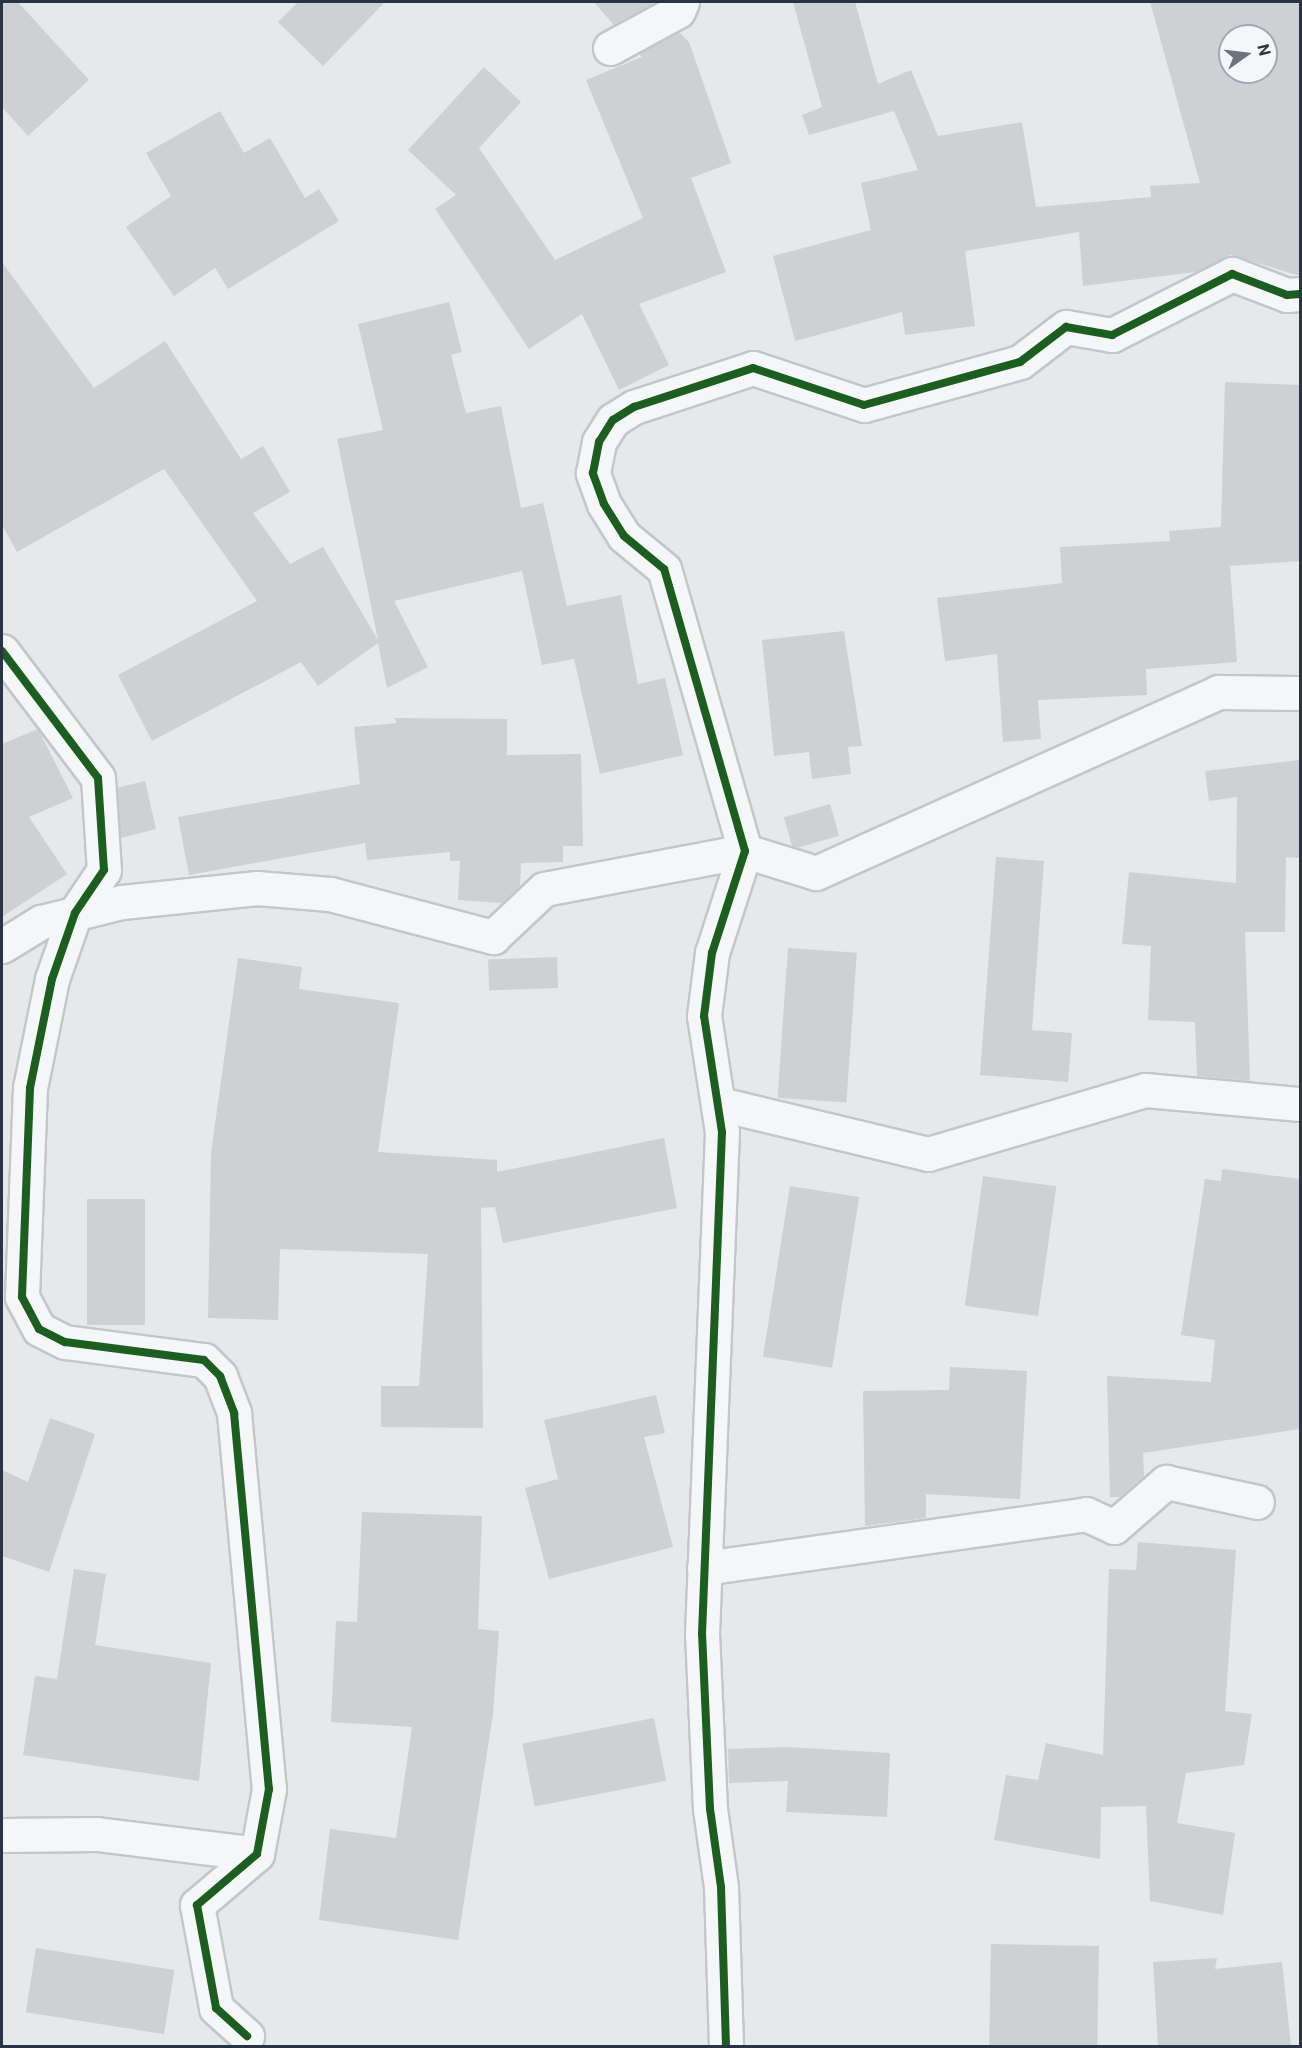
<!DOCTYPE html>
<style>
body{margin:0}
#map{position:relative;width:1302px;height:2048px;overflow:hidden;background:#e6e8ea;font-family:Roboto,sans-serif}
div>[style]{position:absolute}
.building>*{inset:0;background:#ced0d3;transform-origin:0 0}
.roads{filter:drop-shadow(2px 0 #c4c6c8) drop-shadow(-2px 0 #c4c6c8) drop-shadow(0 2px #c4c6c8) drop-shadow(0 -2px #c4c6c8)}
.street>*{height:33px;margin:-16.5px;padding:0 16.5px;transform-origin:16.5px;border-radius:16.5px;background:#f5f6f7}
.cycleway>*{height:8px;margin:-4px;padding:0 4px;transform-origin:4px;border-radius:4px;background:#1b5e20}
span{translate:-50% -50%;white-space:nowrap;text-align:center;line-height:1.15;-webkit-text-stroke:4.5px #f4f6f9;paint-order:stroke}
.frame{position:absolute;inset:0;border:3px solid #2b3445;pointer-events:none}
.north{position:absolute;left:1218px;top:24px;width:60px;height:60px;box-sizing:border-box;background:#f4f6f9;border:2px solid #a4a8b1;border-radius:50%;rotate:76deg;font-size:16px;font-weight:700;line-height:24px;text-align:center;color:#2b3445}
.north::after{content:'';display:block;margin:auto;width:21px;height:27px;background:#6c737f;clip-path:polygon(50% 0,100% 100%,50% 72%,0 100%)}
</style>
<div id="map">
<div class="building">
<i style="clip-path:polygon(2px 2px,18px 2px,89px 80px,28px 136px,2px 107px)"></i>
<i style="clip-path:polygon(298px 2px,385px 2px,323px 66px,278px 22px)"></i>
<i style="clip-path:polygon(594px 2px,650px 2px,652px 4px,614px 25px)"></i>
<i style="clip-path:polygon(evenodd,793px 2px,855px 2px,878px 84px,911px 70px,938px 136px,1022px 122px,1036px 207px,1151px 197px,1150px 186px,1200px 183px,1150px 2px,1300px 2px,1300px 276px,1231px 255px,1195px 272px,1083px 286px,1079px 232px,965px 251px,975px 326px,905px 335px,902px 312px,795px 341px,773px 256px,871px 230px,861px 183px,918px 170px,894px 111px,809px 135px,802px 115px,822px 107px,793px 2px,1230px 36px,1266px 36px,1266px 72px,1230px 72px,1230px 36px)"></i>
<i style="clip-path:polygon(679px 32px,689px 42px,731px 163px,691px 178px,726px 272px,639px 304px,669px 365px,619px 390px,582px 314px,529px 349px,435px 209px,456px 195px,408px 150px,484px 67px,521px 102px,479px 148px,555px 260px,643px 218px,586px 80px,642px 57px,639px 54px)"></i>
<i style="clip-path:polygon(220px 111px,244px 153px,270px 138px,305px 198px,319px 189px,339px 221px,228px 289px,215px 268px,174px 296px,126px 227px,171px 196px,146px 153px)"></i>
<i style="clip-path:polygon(2px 262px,94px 388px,165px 341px,241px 459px,263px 446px,290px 492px,253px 513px,290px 564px,323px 547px,378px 640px,337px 439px,383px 430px,358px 324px,449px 302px,462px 352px,451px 355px,466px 413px,501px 406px,521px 508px,543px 503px,567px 606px,621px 595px,638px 684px,665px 678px,683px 755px,600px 774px,574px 659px,542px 665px,522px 571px,394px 601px,428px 667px,387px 688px,378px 643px,318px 686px,301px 662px,152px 741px,118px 675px,257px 601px,164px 469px,17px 552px,2px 525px)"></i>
<i style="clip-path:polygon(1225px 382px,1300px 385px,1300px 561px,1230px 566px,1237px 662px,1146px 669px,1147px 695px,1038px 700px,1041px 739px,1003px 742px,997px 654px,945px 661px,937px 598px,1062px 583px,1060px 547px,1170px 541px,1169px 531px,1221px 527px)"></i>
<i style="clip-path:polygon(844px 631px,862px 746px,848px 747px,851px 774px,812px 779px,809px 752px,774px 756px,762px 640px)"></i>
<i style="clip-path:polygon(394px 718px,507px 719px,507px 755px,581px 754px,583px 846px,563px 846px,563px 862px,521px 863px,520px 886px,502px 903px,458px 900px,460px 861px,450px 861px,450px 852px,367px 860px,365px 843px,189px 875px,178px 817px,360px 784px,354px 727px,397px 723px)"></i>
<i style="clip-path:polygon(38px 729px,73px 798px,29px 817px,67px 874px,2px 917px,2px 744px)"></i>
<i style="clip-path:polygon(1300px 760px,1300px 858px,1286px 857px,1285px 932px,1245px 932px,1250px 1081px,1197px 1076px,1195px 1022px,1148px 1020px,1151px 946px,1122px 944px,1129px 872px,1236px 883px,1237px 797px,1209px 801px,1205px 771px)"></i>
<i style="clip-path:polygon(145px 781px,156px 829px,121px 838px,117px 788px)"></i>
<i style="left:830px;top:804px;width:33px;height:48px;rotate:74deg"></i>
<i style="clip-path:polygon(996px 857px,1044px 861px,1032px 1030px,1072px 1033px,1068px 1082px,980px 1075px)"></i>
<i style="left:788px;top:948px;width:69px;height:150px;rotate:4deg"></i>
<i style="left:557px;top:957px;width:31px;height:69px;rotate:88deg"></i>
<i style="clip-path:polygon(238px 958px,302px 967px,299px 989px,399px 1003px,378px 1152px,497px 1160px,497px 1172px,664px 1138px,677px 1208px,503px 1243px,495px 1207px,481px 1208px,483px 1428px,381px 1427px,381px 1386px,419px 1386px,428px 1254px,280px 1249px,278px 1320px,208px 1318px,211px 1153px)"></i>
<i style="clip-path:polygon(1222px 1169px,1300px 1179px,1300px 1429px,1143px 1453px,1144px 1476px,1120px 1497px,1110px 1497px,1107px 1376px,1211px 1382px,1215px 1340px,1181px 1335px,1205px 1179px,1221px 1181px)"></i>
<i style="left:983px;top:1176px;width:74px;height:131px;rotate:8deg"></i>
<i style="left:790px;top:1186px;width:70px;height:173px;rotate:9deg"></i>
<i style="left:87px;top:1199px;width:58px;height:126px"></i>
<i style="clip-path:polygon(950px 1367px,1027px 1371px,1020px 1499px,926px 1494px,926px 1518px,865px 1526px,863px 1391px,949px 1390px)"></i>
<i style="clip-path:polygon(656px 1395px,665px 1433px,644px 1437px,673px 1547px,549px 1579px,525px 1488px,558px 1479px,544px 1420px)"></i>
<i style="clip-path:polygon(50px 1418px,95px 1434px,49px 1572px,2px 1556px,2px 1470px,28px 1482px)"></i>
<i style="clip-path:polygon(362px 1512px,482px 1516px,478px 1629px,499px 1631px,493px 1714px,458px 1940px,319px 1920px,330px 1829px,396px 1838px,412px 1727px,331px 1722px,336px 1621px,357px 1622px)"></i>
<i style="clip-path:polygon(1138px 1542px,1236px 1550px,1225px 1711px,1252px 1714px,1244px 1765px,1186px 1773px,1177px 1823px,1235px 1833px,1223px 1915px,1150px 1901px,1146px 1806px,1101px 1807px,1100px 1859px,994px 1840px,1006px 1775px,1038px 1780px,1046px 1743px,1103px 1755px,1109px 1569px,1136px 1570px)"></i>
<i style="clip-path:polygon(74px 1569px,106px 1574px,95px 1645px,211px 1663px,199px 1781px,23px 1755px,35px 1676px,57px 1679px)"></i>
<i style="left:654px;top:1718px;width:64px;height:134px;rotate:79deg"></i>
<i style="clip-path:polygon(787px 1747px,890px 1753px,887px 1817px,786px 1812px,788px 1781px,729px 1783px,728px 1749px)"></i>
<i style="left:991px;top:1944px;width:108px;height:102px;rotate:1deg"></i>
<i style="left:36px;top:1948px;width:140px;height:65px;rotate:9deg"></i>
<i style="clip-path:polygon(1217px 1958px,1215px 1969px,1282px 1962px,1291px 2046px,1158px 2046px,1153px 1962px)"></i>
</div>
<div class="roads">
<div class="street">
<i style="left:610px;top:48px;width:77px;rotate:-28.6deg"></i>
<i style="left:678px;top:11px;width:10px;rotate:-66deg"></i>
<i style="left:2px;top:651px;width:159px;rotate:52.9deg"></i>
<i style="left:98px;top:778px;width:92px;rotate:86.3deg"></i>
<i style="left:104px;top:870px;width:52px;rotate:124deg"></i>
<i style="left:75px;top:913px;width:70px;rotate:109.2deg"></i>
<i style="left:52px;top:979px;width:111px;rotate:101.4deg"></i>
<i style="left:30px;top:1088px;width:209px;rotate:92.2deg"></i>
<i style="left:22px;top:1297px;width:36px;rotate:62deg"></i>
<i style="left:39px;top:1329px;width:29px;rotate:27deg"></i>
<i style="left:65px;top:1342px;width:140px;rotate:7.4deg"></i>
<i style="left:204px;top:1360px;width:23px;rotate:45deg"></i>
<i style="left:220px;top:1376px;width:40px;rotate:69deg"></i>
<i style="left:234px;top:1413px;width:378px;rotate:84.7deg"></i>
<i style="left:269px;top:1789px;width:66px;rotate:100.5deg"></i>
<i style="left:257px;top:1854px;width:79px;rotate:139.6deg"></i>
<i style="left:197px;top:1905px;width:105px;rotate:79.5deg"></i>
<i style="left:216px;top:2008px;width:42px;rotate:42.1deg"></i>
<i style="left:2px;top:946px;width:46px;rotate:-31.6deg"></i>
<i style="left:41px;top:922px;width:83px;rotate:-13.9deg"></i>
<i style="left:122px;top:902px;width:136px;rotate:-5.9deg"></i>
<i style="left:257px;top:888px;width:73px;rotate:4.7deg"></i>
<i style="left:330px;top:894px;width:169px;rotate:14.8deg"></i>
<i style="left:493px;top:937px;width:70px;rotate:-43.3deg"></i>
<i style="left:544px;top:889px;width:205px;rotate:-10.7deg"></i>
<i style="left:745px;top:851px;width:74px;rotate:17.2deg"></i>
<i style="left:816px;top:873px;width:441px;rotate:-24.2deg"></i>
<i style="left:1218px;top:692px;width:82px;rotate:0.7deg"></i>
<i style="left:720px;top:1104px;width:214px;rotate:13.5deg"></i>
<i style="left:928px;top:1154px;width:226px;rotate:-16.4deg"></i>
<i style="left:1145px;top:1090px;width:156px;rotate:5.2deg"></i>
<i style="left:704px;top:1568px;width:386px;rotate:-8deg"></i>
<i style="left:1086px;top:1514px;width:31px;rotate:25deg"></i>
<i style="left:1114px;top:1527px;width:69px;rotate:-40.9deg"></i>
<i style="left:1166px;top:1482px;width:93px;rotate:12.4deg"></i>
<i style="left:2px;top:1835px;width:95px;rotate:-0.6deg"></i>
<i style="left:97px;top:1834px;width:161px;rotate:7.1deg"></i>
<i style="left:726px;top:2046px;width:159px;rotate:-91.8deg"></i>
<i style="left:721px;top:1887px;width:79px;rotate:-98deg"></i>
<i style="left:710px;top:1809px;width:175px;rotate:-92.6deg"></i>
<i style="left:702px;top:1634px;width:502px;rotate:-87.72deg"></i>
<i style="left:722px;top:1132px;width:117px;rotate:-98.8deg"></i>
<i style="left:704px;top:1016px;width:64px;rotate:-82.8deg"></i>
<i style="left:712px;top:953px;width:107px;rotate:-72.1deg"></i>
<i style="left:745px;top:851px;width:293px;rotate:-106deg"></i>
<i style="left:664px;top:569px;width:52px;rotate:-140.5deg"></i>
<i style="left:624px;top:536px;width:38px;rotate:-122deg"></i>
<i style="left:604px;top:504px;width:33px;rotate:-110deg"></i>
<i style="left:593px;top:473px;width:32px;rotate:-79deg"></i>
<i style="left:599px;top:442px;width:26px;rotate:-58deg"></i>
<i style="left:613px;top:420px;width:25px;rotate:-32deg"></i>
<i style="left:634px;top:407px;width:125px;rotate:-18.1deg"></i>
<i style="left:753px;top:368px;width:117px;rotate:18.4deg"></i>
<i style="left:864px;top:405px;width:162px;rotate:-15.4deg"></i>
<i style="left:1020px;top:362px;width:58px;rotate:-37.3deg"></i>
<i style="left:1066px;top:327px;width:47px;rotate:9.9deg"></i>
<i style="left:1112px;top:335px;width:135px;rotate:-26.9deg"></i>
<i style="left:1232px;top:274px;width:59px;rotate:20.9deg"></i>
<i style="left:1287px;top:295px;width:13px;rotate:-4deg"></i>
</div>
</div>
<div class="cycleway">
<i style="left:2px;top:651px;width:159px;rotate:52.9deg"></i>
<i style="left:98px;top:778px;width:92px;rotate:86.3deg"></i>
<i style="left:104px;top:870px;width:52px;rotate:124deg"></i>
<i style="left:75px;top:913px;width:70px;rotate:109.2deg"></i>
<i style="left:52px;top:979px;width:111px;rotate:101.4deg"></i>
<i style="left:30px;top:1088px;width:209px;rotate:92.2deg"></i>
<i style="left:22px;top:1297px;width:36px;rotate:62deg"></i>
<i style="left:39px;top:1329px;width:29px;rotate:27deg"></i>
<i style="left:65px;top:1342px;width:140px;rotate:7.4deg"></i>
<i style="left:204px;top:1360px;width:23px;rotate:45deg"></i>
<i style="left:220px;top:1376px;width:40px;rotate:69deg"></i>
<i style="left:234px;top:1413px;width:378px;rotate:84.7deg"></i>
<i style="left:269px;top:1789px;width:66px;rotate:100.5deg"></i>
<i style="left:257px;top:1854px;width:79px;rotate:139.6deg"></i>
<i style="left:197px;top:1905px;width:105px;rotate:79.5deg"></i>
<i style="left:216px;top:2008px;width:42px;rotate:42.1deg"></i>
<i style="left:726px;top:2046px;width:159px;rotate:-91.8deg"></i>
<i style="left:721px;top:1887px;width:79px;rotate:-98deg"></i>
<i style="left:710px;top:1809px;width:175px;rotate:-92.6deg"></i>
<i style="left:702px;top:1634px;width:502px;rotate:-87.72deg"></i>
<i style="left:722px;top:1132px;width:117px;rotate:-98.8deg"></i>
<i style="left:704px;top:1016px;width:64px;rotate:-82.8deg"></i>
<i style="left:712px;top:953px;width:107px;rotate:-72.1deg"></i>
<i style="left:745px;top:851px;width:293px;rotate:-106deg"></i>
<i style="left:664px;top:569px;width:52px;rotate:-140.5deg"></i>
<i style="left:624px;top:536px;width:38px;rotate:-122deg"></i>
<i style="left:604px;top:504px;width:33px;rotate:-110deg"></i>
<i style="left:593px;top:473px;width:32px;rotate:-79deg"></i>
<i style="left:599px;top:442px;width:26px;rotate:-58deg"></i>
<i style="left:613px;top:420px;width:25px;rotate:-32deg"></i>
<i style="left:634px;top:407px;width:125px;rotate:-18.1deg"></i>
<i style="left:753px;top:368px;width:117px;rotate:18.4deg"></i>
<i style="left:864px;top:405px;width:162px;rotate:-15.4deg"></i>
<i style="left:1020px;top:362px;width:58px;rotate:-37.3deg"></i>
<i style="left:1066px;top:327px;width:47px;rotate:9.9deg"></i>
<i style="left:1112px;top:335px;width:135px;rotate:-26.9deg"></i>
<i style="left:1232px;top:274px;width:59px;rotate:20.9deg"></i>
<i style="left:1287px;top:295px;width:13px;rotate:-4deg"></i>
</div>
<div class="frame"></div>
<div class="north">N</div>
</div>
